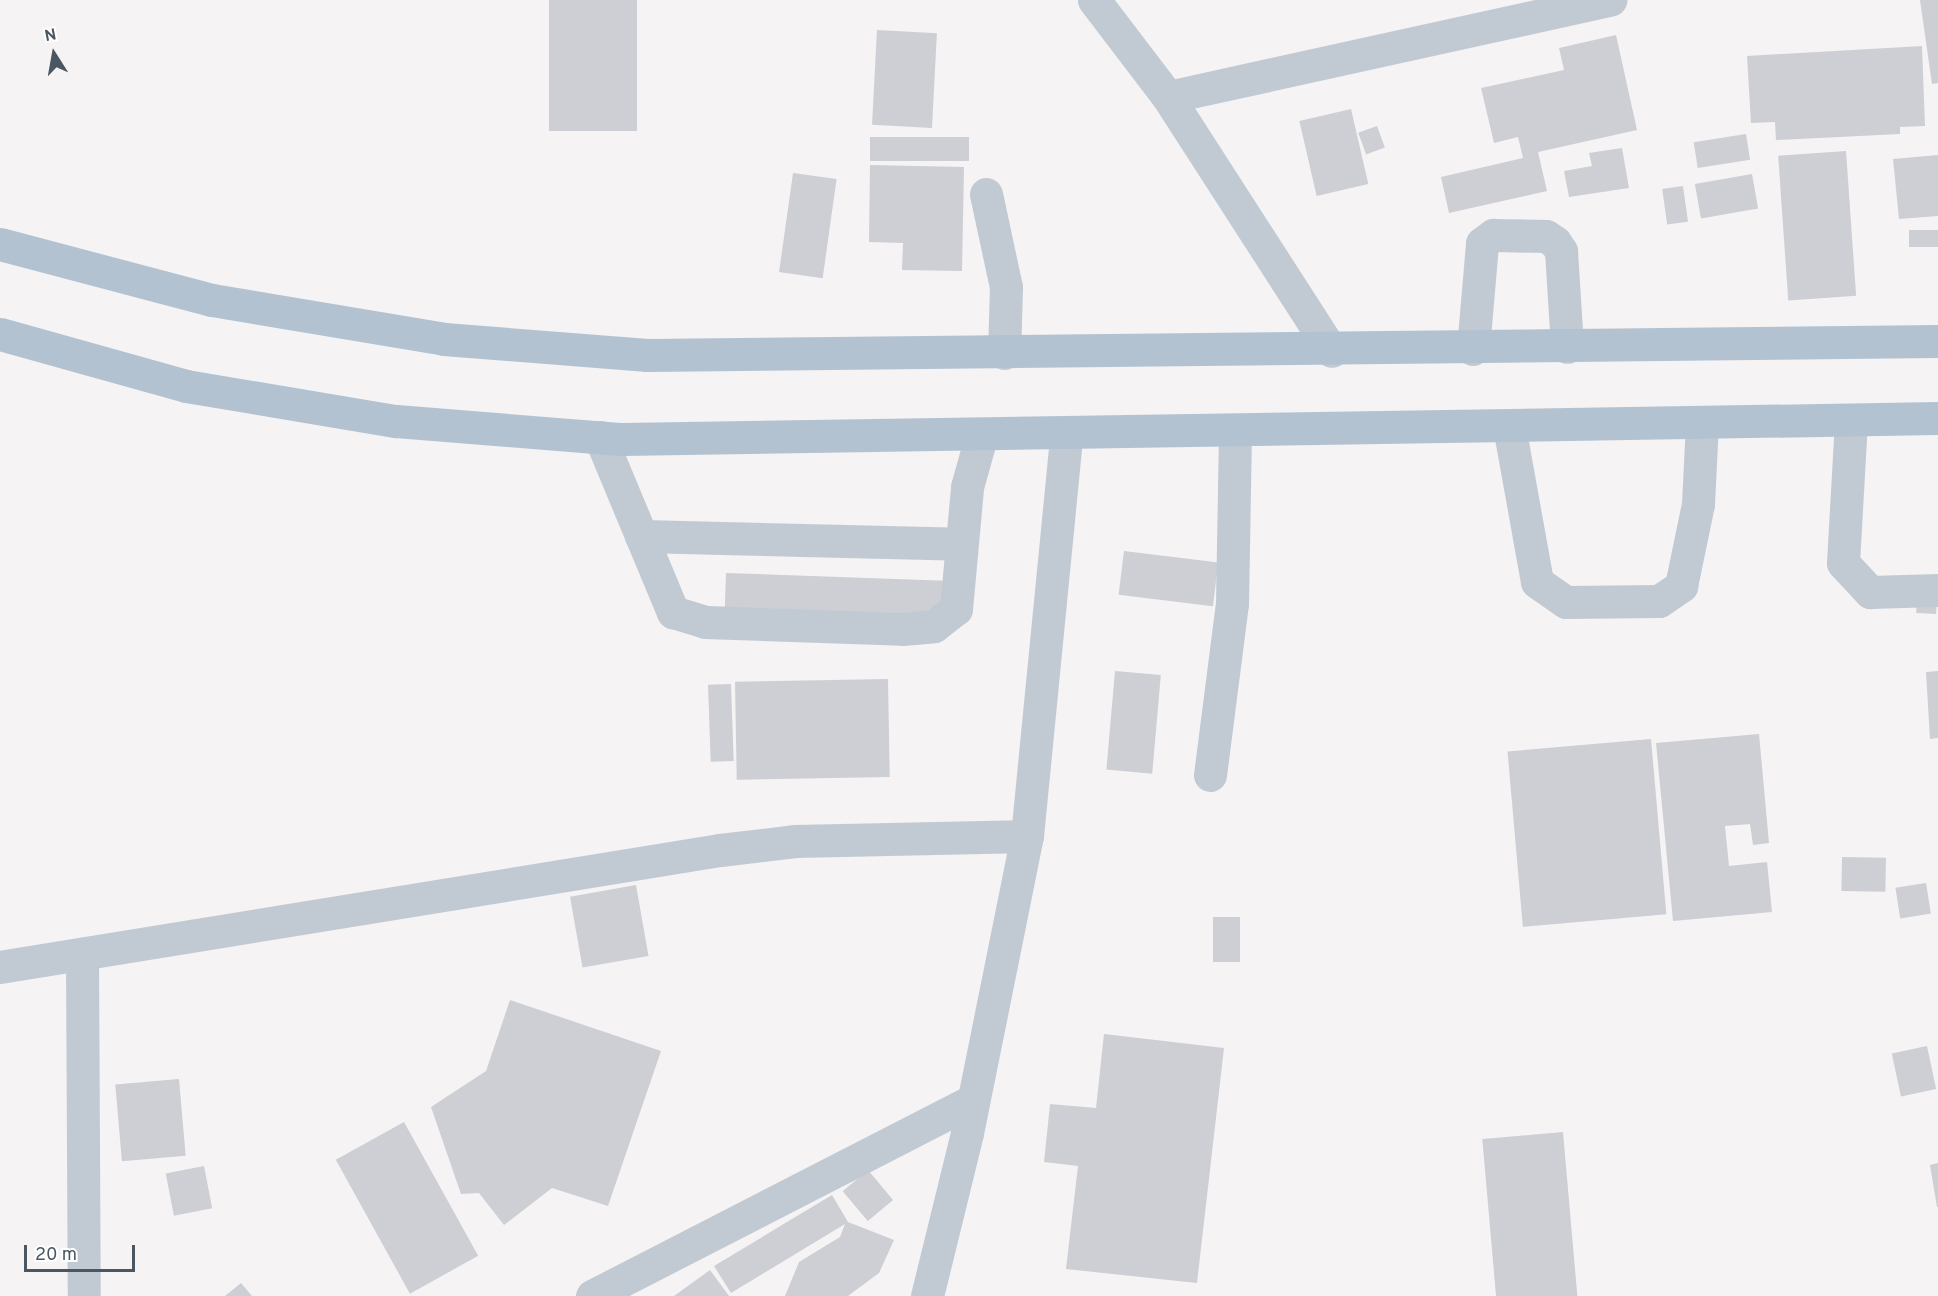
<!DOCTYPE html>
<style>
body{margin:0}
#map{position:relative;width:1938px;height:1296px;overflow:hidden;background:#f5f3f3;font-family:Overpass,sans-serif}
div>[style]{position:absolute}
.building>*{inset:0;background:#cdcfd5;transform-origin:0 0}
.minor>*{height:33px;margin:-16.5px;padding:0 16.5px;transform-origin:16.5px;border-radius:16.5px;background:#c1cad2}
.major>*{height:33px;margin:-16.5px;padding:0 16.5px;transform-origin:16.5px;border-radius:16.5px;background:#b3c2d1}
span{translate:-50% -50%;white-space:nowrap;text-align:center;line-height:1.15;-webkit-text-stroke:5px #fff;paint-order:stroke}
.north{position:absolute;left:24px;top:24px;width:60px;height:60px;-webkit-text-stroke:4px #fff;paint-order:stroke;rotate:349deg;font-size:16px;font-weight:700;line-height:24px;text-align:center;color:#4a5661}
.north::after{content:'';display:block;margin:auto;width:21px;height:27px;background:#4a5661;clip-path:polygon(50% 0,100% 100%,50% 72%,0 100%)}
.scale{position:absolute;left:24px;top:1245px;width:111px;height:27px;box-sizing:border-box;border:3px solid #4a5661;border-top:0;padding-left:8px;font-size:18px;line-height:21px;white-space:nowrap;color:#4a5661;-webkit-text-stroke:4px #fff;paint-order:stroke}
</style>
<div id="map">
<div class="building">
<i style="left:549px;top:0;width:88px;height:131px"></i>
<i style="clip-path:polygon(1920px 0,1938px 0,1938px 83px,1932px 84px)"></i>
<i style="left:877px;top:30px;width:60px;height:95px;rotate:3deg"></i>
<i style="clip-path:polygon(1616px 35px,1637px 130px,1538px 152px,1547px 191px,1449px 213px,1441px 177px,1523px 158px,1518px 137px,1494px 143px,1481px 88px,1564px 70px,1559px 48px)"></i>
<i style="clip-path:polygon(1922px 46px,1925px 126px,1900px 127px,1900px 134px,1776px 140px,1775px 122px,1751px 123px,1747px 56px)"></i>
<i style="left:1351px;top:109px;width:77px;height:53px;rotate:77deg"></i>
<i style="left:1377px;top:126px;width:23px;height:20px;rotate:70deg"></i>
<i style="left:1746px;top:134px;width:26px;height:53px;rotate:81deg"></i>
<i style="left:969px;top:137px;width:24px;height:99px;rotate:90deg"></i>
<i style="clip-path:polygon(1622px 148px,1629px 188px,1569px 197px,1564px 171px,1592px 166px,1589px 153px)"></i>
<i style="left:1846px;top:151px;width:145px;height:68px;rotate:86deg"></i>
<i style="clip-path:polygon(1938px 155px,1938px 216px,1899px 219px,1893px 159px)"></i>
<i style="clip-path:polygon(870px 165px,964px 167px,962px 271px,902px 270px,903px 243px,869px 242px)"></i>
<i style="left:793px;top:173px;width:44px;height:100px;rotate:8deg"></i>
<i style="left:1752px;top:174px;width:35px;height:58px;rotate:80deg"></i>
<i style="left:1683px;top:186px;width:36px;height:21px;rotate:82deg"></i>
<i style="left:1938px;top:230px;width:17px;height:29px;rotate:90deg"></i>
<i style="left:1124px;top:551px;width:95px;height:44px;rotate:7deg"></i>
<i style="left:726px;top:573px;width:219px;height:36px;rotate:2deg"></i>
<i style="left:1918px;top:578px;width:20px;height:35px;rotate:3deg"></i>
<i style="left:1115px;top:671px;width:46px;height:99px;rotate:5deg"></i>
<i style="clip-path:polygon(1938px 671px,1938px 738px,1930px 739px,1926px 672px)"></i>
<i style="left:888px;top:679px;width:98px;height:153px;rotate:89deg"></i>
<i style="left:731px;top:684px;width:77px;height:23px;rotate:88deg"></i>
<i style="clip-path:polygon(1759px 734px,1769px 843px,1753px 845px,1750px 824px,1725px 826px,1729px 866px,1767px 862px,1772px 912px,1673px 921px,1656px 743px)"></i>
<i style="left:1651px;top:739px;width:176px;height:144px;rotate:85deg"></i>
<i style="left:1842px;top:857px;width:44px;height:34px;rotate:1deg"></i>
<i style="left:1926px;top:883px;width:31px;height:31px;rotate:81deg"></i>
<i style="left:636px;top:885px;width:72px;height:67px;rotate:80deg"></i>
<i style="left:1213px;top:917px;width:27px;height:45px"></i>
<i style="clip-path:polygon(510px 1000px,661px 1051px,608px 1206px,552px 1188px,504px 1225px,479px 1193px,461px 1194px,431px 1107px,486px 1071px)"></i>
<i style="clip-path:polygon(1104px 1034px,1224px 1048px,1197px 1283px,1066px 1269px,1078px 1166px,1044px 1162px,1050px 1104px,1096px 1108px)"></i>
<i style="left:1927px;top:1046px;width:44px;height:36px;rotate:78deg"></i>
<i style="left:179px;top:1079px;width:77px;height:64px;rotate:85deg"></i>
<i style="left:404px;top:1122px;width:153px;height:78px;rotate:61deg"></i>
<i style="left:1563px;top:1132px;width:165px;height:81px;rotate:85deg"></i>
<i style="clip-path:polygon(1938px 1163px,1938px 1207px,1937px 1207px,1930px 1165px)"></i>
<i style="left:204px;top:1166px;width:43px;height:39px;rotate:79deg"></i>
<i style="left:868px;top:1170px;width:39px;height:33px;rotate:50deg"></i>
<i style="clip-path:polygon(832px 1195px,848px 1222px,894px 1240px,879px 1273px,848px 1296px,785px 1296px,799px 1262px,840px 1237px,845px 1224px,731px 1293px,714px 1266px)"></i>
<i style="clip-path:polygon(710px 1270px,729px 1296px,674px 1296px)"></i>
<i style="clip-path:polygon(241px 1283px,252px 1296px,225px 1296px)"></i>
</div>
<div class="minor">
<i style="left:1094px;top:0;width:122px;rotate:52.7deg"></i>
<i style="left:1168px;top:97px;width:302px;rotate:57.2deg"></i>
<i style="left:1168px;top:97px;width:453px;rotate:-12.4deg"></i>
<i style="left:986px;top:194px;width:95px;rotate:77.9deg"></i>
<i style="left:1006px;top:287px;width:66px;rotate:91.7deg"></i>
<i style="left:1473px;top:349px;width:106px;rotate:-85.1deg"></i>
<i style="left:1482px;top:243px;width:14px;rotate:-36deg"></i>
<i style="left:1493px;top:235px;width:53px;rotate:1.1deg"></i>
<i style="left:1546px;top:236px;width:11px;rotate:34deg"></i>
<i style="left:1555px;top:242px;width:11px;rotate:56deg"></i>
<i style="left:1561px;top:251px;width:96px;rotate:86.4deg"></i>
<i style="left:1851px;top:420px;width:143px;rotate:93.2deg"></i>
<i style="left:1843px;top:563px;width:40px;rotate:47deg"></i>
<i style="left:1870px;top:592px;width:68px;rotate:-1.7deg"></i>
<i style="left:1509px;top:426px;width:158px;rotate:79.8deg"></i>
<i style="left:1537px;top:582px;width:35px;rotate:35deg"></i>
<i style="left:1566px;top:602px;width:93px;rotate:-0.6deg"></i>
<i style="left:1659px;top:601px;width:27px;rotate:-34deg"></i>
<i style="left:1681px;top:586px;width:84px;rotate:-78.3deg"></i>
<i style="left:1698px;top:504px;width:82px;rotate:-87.2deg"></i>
<i style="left:600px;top:437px;width:190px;rotate:67.4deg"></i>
<i style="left:673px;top:612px;width:34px;rotate:17deg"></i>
<i style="left:705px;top:622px;width:197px;rotate:2deg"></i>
<i style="left:902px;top:629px;width:32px;rotate:-5deg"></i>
<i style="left:934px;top:626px;width:28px;rotate:-38deg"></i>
<i style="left:956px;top:609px;width:122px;rotate:-84.8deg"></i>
<i style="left:967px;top:487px;width:52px;rotate:-74.4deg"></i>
<i style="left:641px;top:536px;width:319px;rotate:1.4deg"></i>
<i style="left:1210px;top:775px;width:172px;rotate:-82.7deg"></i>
<i style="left:1232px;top:604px;width:173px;rotate:-89deg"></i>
<i style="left:82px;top:957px;width:339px;rotate:89.7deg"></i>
<i style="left:0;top:967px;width:729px;rotate:-9.23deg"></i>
<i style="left:720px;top:850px;width:76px;rotate:-6.8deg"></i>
<i style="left:795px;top:841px;width:232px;rotate:-1.2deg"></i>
<i style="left:592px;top:1296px;width:428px;rotate:-27.2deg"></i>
<i style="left:927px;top:1296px;width:168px;rotate:-76.2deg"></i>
<i style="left:967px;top:1133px;width:303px;rotate:-78.6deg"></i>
<i style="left:1027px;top:836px;width:403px;rotate:-84.4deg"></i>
</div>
<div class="major">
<i style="left:0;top:244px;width:219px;rotate:14.8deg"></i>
<i style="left:212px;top:300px;width:235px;rotate:9.5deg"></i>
<i style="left:444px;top:339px;width:204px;rotate:4.5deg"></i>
<i style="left:647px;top:355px;width:1291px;rotate:-0.62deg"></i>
<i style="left:0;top:334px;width:193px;rotate:15.6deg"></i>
<i style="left:186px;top:386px;width:213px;rotate:9.5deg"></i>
<i style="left:396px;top:421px;width:227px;rotate:4.6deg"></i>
<i style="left:622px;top:439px;width:1316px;rotate:-0.91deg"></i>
</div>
<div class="north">N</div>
<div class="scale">20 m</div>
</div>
